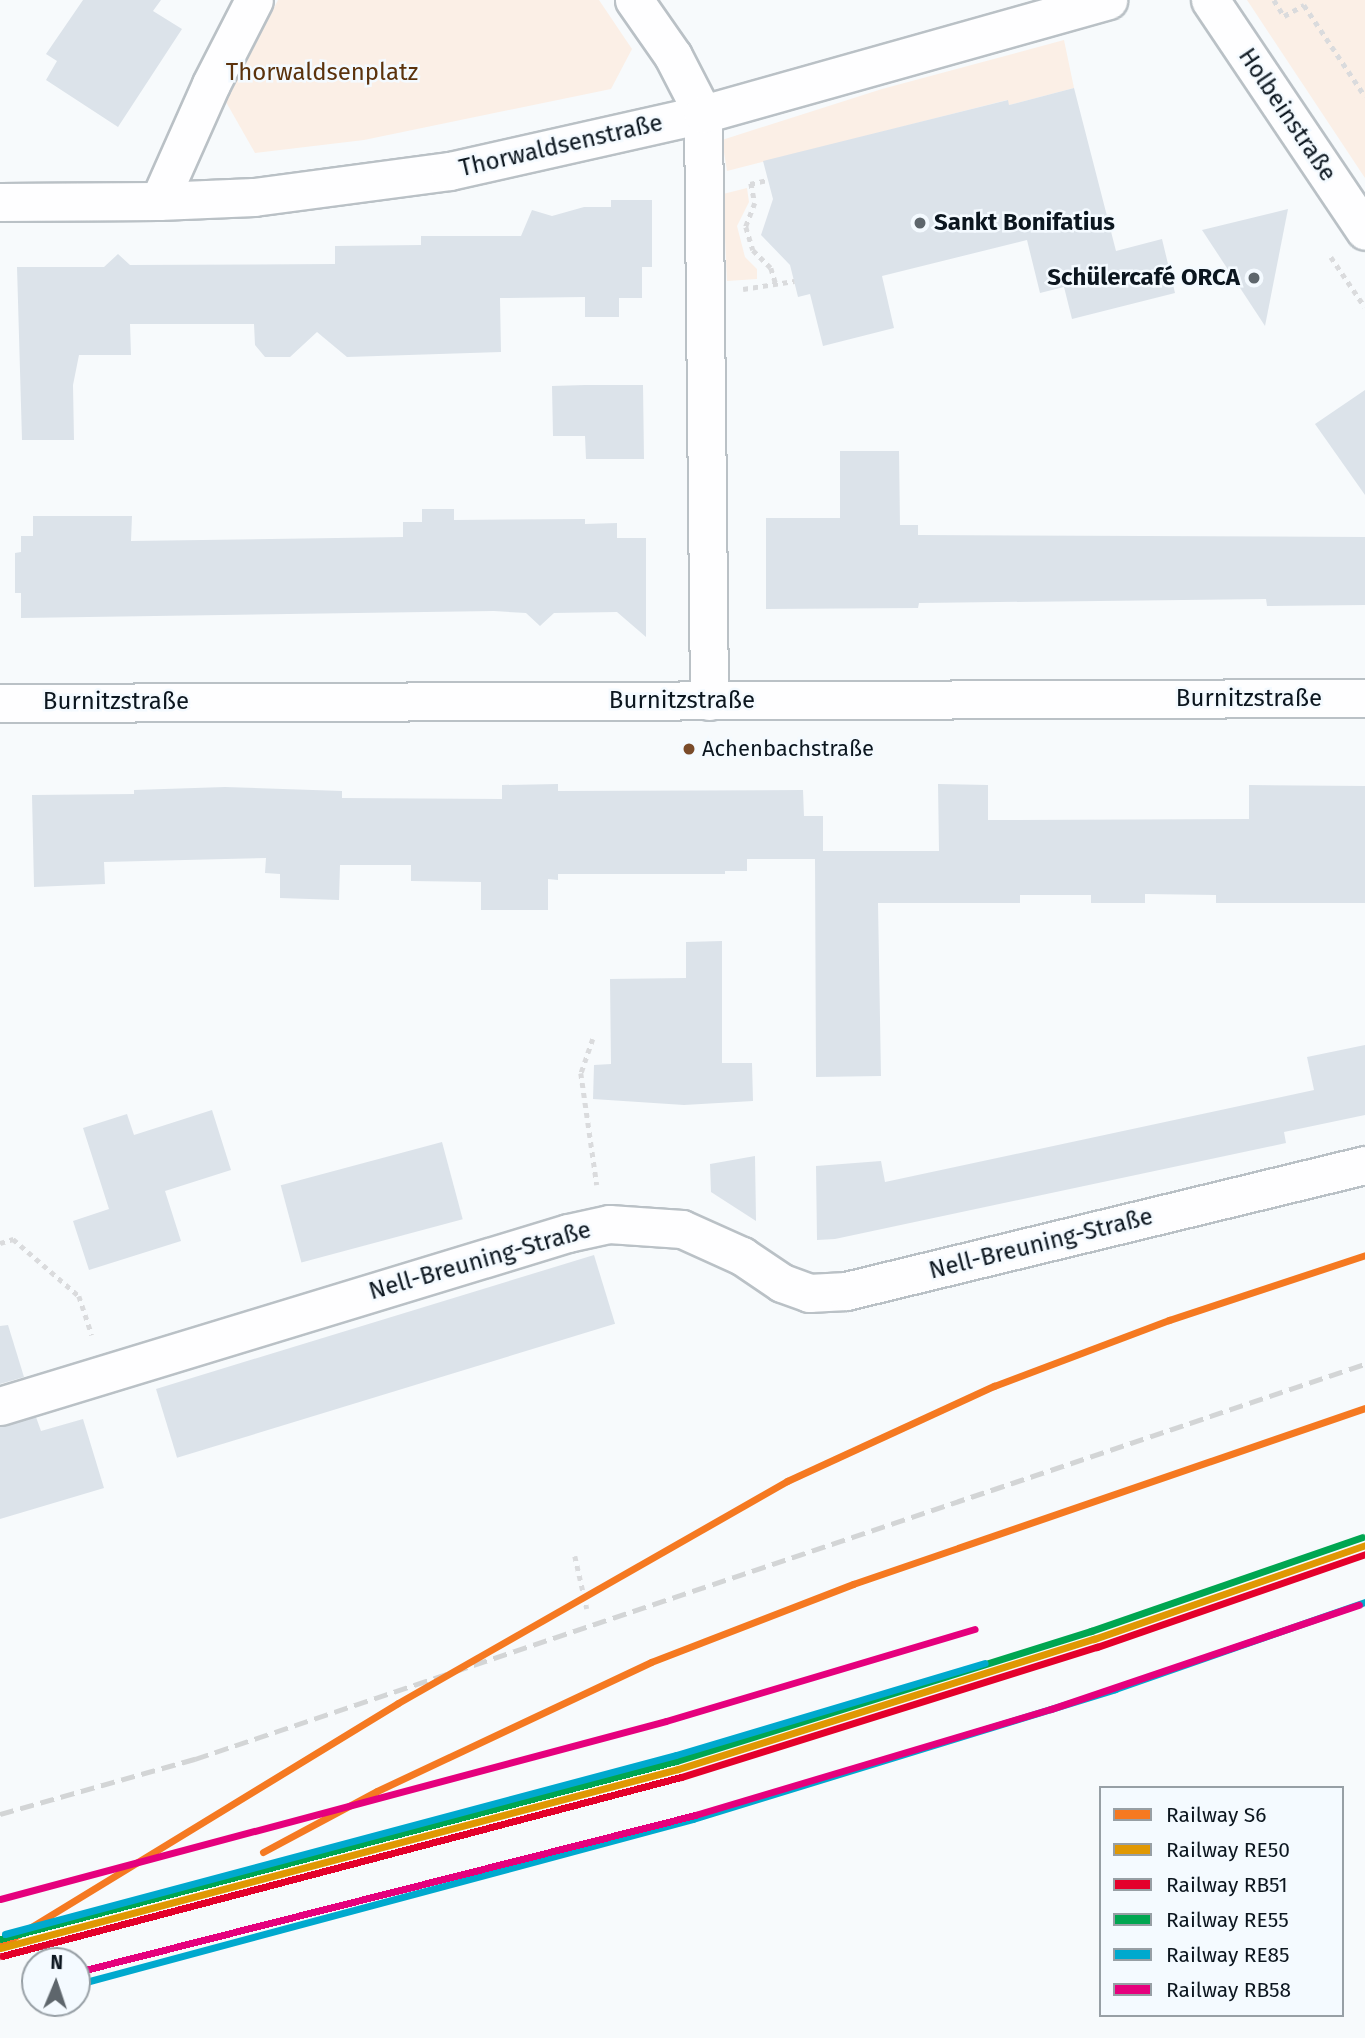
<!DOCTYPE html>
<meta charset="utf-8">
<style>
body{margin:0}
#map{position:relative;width:1365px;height:2038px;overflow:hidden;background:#f7fafc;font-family:"Fira Sans",sans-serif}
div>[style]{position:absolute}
.green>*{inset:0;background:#fbefe6}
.building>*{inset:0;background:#dce3ea;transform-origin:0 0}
.path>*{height:4.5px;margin-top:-2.25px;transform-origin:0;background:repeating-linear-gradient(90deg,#dadbdd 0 5px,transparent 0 10px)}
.roads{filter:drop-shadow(2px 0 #bac1c6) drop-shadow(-2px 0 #bac1c6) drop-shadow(0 2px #bac1c6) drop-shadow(0 -2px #bac1c6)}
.minor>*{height:37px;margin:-18.5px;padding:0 18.5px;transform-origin:18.5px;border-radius:18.5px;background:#fefeff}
.rail>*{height:5px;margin-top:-2.5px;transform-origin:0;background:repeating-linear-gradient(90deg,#d3d5d6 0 14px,transparent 0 21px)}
.rail-1>*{height:7px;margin:-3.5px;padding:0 3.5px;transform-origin:3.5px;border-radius:3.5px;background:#f57921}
.rail-2>*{height:7px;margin:-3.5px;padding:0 3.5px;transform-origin:3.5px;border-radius:3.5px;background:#e09803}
.rail-3>*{height:7px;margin:-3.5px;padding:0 3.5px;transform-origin:3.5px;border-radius:3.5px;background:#e4002b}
.rail-4>*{height:7px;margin:-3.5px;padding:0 3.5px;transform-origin:3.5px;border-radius:3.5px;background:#00a651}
.rail-5>*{height:7px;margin:-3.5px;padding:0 3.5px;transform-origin:3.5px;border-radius:3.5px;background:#00a9ce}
.rail-6>*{height:7px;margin:-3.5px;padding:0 3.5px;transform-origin:3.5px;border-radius:3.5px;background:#e5007d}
.dots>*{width:19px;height:19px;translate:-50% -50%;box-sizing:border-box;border:4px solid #f4faff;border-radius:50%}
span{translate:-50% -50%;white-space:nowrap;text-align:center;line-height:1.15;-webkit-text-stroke:5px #f4faff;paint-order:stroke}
.bus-label{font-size:22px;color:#0c161f}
.left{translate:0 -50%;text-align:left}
.park-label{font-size:24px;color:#5b320c}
.street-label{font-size:24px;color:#0c161f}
.poi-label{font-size:24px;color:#0c161f;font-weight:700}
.right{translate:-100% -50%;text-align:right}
.legend{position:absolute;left:1099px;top:1786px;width:245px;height:231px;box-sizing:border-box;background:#f4faff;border:2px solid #979fa5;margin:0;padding:9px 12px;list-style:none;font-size:21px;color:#0c161f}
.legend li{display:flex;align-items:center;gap:14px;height:35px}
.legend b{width:35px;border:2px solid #979fa5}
.north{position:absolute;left:21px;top:1947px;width:70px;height:70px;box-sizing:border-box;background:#f4faff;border:2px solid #979fa5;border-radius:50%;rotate:2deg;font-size:19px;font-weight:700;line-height:28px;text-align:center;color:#0c161f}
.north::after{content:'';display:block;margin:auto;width:24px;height:32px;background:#5e666c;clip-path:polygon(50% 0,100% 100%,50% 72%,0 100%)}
</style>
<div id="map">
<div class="green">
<i style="clip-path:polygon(278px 0,599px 0,632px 49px,611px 89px,364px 140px,255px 153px,226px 102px)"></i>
<i style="clip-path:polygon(1247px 0,1365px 0,1365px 178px)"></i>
<i style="clip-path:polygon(1064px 40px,1074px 88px,1009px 105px,1007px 100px,727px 171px,722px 140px,882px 89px)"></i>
<i style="clip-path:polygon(747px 188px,749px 202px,737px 226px,745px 257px,757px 269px,757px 279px,727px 281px,723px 194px)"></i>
</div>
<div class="building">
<i style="clip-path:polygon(83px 0,161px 0,153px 11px,182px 29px,118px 127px,46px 80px,57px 61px,46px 54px)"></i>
<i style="clip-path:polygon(1074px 88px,1116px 251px,1162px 239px,1175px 293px,1072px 319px,1064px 287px,1040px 293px,1027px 240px,882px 276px,894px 328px,823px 346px,810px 294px,798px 297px,790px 265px,761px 235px,773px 199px,763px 161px,1008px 100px,1009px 105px)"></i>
<i style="clip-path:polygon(611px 200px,652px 200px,652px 267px,642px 267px,642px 298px,619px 298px,619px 317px,585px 317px,585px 297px,500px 298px,501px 352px,347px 357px,317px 332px,290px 357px,265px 357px,255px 345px,254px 324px,130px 324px,131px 355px,79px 355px,73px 385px,74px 440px,22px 440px,17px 267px,104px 267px,118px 254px,130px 265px,335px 264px,335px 246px,421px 245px,421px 236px,521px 236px,532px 210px,552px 216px,584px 207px,611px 207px)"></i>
<i style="clip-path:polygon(1288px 209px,1265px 326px,1202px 230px)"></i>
<i style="clip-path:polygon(585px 385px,643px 385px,644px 459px,586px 459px,585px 436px,553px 436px,552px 386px)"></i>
<i style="clip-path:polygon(1365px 390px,1365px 495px,1315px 424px)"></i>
<i style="clip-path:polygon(840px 451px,899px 451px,900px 525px,918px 525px,918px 535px,1365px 537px,1365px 605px,1267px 606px,1266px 599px,919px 603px,918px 608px,766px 609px,766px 518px,840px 518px)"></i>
<i style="clip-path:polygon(422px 509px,454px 509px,454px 520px,585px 519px,585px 524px,617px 523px,617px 538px,646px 538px,646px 637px,617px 612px,554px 613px,540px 626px,526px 613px,494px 611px,21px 618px,21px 593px,15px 593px,15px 553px,21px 552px,21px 536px,33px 536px,33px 516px,132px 516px,131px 541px,403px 537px,403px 522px,422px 522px)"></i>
<i style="clip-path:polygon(558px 784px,558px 791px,803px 790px,804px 816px,823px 816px,823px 851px,939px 851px,938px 784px,988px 785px,988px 820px,1249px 819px,1249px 785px,1365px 786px,1365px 903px,1216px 903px,1216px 895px,1145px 894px,1145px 903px,1091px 903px,1091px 895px,1020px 895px,1020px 903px,878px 903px,881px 1076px,816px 1077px,815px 859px,747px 859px,747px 871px,725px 871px,725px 874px,558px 874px,558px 880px,548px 879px,548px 910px,481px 910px,481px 882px,411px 881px,411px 865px,340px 865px,339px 900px,280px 898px,280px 874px,265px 873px,266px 858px,104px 862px,105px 884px,34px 887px,32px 795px,134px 794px,134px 790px,225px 787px,342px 791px,342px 798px,502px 799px,502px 785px)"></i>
<i style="clip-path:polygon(722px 941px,722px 1063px,752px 1063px,753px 1101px,684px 1105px,593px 1099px,594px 1065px,611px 1064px,610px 979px,686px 978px,686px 942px)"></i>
<i style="clip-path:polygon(1365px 1045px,1365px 1115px,1284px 1132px,1286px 1143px,835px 1239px,817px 1240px,816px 1166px,881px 1161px,885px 1182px,1314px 1090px,1307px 1057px)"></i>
<i style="clip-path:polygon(212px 1110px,231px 1170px,165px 1191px,181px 1241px,89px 1270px,73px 1221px,109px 1209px,83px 1128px,127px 1114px,134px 1135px)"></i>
<i style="left:442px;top:1142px;width:80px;height:167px;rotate:75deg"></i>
<i style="clip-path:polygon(755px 1156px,756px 1221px,711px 1192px,710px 1164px)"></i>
<i style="left:594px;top:1255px;width:72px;height:458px;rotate:73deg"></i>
<i style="clip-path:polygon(8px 1325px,24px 1377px,0 1384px,0 1326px)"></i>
<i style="clip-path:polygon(36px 1417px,41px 1431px,83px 1419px,104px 1488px,0 1519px,0 1426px)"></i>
</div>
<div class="path">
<i style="left:1274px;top:0;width:19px;rotate:58deg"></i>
<i style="left:1284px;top:16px;width:23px;rotate:-29deg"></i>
<i style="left:1304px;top:5px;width:110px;rotate:56.2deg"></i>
<i style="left:751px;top:183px;width:20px;rotate:79deg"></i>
<i style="left:755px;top:203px;width:26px;rotate:111deg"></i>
<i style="left:746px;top:227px;width:24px;rotate:73deg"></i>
<i style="left:753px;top:250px;width:25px;rotate:45deg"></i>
<i style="left:771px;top:268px;width:17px;rotate:73deg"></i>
<i style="left:750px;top:184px;width:18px;rotate:-13deg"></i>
<i style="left:1331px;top:257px;width:60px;rotate:55.8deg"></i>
<i style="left:743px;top:289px;width:52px;rotate:-8.9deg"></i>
<i style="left:593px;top:1039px;width:36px;rotate:109deg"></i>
<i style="left:581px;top:1073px;width:113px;rotate:81.9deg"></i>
<i style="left:0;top:1243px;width:14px;rotate:-17deg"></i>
<i style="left:13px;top:1239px;width:87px;rotate:40.8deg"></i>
<i style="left:79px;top:1296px;width:41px;rotate:71.6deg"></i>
<i style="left:575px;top:1556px;width:54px;rotate:77.2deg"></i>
</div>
<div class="roads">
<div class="minor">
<i style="left:634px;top:0;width:68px;rotate:55.1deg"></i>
<i style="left:673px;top:56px;width:65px;rotate:62.7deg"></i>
<i style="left:703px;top:114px;width:587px;rotate:89.41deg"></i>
<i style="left:1210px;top:0;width:278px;rotate:56.1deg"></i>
<i style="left:159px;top:201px;width:128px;rotate:-66deg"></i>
<i style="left:211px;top:84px;width:94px;rotate:-62.9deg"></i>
<i style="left:0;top:202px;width:159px;rotate:-0.4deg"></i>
<i style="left:159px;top:201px;width:95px;rotate:-2.4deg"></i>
<i style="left:254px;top:197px;width:198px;rotate:-7.6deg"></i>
<i style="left:450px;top:171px;width:259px;rotate:-12.7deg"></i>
<i style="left:703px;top:114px;width:421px;rotate:-15.7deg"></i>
<i style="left:0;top:703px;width:1365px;rotate:-0.21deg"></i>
<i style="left:0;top:1406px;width:594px;rotate:-16.94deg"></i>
<i style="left:568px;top:1233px;width:42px;rotate:-12.4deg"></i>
<i style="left:609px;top:1224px;width:73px;rotate:3.9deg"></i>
<i style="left:682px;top:1229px;width:66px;rotate:24.2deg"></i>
<i style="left:742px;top:1256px;width:48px;rotate:34deg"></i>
<i style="left:782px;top:1283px;width:29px;rotate:20deg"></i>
<i style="left:809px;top:1293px;width:37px;rotate:-3deg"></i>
<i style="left:846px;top:1291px;width:534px;rotate:-13.65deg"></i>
</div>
</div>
<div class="rail">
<i style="left:0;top:1814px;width:203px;rotate:-15.8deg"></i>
<i style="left:195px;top:1759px;width:1235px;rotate:-18.66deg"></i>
</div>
<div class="rail-1">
<i style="left:263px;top:1852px;width:129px;rotate:-28.2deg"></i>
<i style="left:377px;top:1791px;width:303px;rotate:-25.2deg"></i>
<i style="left:651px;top:1662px;width:217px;rotate:-21.1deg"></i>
<i style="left:853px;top:1584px;width:541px;rotate:-18.97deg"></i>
<i style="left:0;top:1946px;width:466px;rotate:-31.4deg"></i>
<i style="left:398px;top:1703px;width:448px;rotate:-29.7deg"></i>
<i style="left:787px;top:1481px;width:228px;rotate:-24.7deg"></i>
<i style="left:994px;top:1386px;width:187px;rotate:-20.7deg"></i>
<i style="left:1169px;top:1320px;width:206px;rotate:-18.3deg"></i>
</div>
<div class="rail-2">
<i style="left:0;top:1948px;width:701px;rotate:-14.79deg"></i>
<i style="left:678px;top:1769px;width:436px;rotate:-17.4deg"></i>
<i style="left:1094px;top:1639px;width:287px;rotate:-19.1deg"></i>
</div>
<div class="rail-3">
<i style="left:2px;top:1956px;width:702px;rotate:-14.77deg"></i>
<i style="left:681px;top:1777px;width:436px;rotate:-17.4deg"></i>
<i style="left:1097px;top:1647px;width:284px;rotate:-19.1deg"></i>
</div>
<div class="rail-4">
<i style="left:0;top:1939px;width:699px;rotate:-14.75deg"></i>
<i style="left:676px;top:1761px;width:435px;rotate:-17.4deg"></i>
<i style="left:1091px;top:1631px;width:287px;rotate:-19.1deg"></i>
</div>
<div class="rail-5">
<i style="left:5px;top:1934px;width:694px;rotate:-14.94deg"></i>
<i style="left:676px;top:1755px;width:322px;rotate:-16.6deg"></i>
<i style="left:82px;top:1983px;width:633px;rotate:-15.02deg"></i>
<i style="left:693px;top:1819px;width:442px;rotate:-17.1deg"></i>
<i style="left:1115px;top:1689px;width:265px;rotate:-19.2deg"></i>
</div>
<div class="rail-6">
<i style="left:0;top:1899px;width:689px;rotate:-14.96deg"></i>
<i style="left:666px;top:1721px;width:322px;rotate:-16.6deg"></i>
<i style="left:77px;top:1972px;width:638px;rotate:-14.25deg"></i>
<i style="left:695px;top:1815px;width:371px;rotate:-16.6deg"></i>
<i style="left:1051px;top:1709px;width:325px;rotate:-18.7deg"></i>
</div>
<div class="dots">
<i style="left:920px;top:223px;background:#5e666c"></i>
<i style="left:1254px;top:278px;background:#5e666c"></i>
<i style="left:689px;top:749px;background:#7a4b2a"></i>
</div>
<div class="bus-label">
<span class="left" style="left:702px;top:749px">Achenbachstraße</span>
</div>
<div class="park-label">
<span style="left:322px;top:73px">Thorwaldsenplatz</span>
</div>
<div class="street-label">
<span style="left:1287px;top:115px;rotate:56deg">Holbeinstraße</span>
<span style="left:561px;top:146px;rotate:-13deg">Thorwaldsenstraße</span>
<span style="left:1249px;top:699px">Burnitzstraße</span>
<span style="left:682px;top:701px">Burnitzstraße</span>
<span style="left:116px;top:702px">Burnitzstraße</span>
<span style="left:1041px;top:1244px;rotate:-14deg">Nell-Breuning-Straße</span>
<span style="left:480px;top:1261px;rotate:-16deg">Nell-Breuning-Straße</span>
</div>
<div class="poi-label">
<span class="left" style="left:934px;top:223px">Sankt Bonifatius</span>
<span class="right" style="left:1240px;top:278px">Schülercafé ORCA</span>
</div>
<ul class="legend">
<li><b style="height:9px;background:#f57921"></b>Railway S6</li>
<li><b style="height:9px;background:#e09803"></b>Railway RE50</li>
<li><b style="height:9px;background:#e4002b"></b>Railway RB51</li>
<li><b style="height:9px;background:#00a651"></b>Railway RE55</li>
<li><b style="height:9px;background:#00a9ce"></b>Railway RE85</li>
<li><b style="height:9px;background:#e5007d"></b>Railway RB58</li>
</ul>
<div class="north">N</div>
</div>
